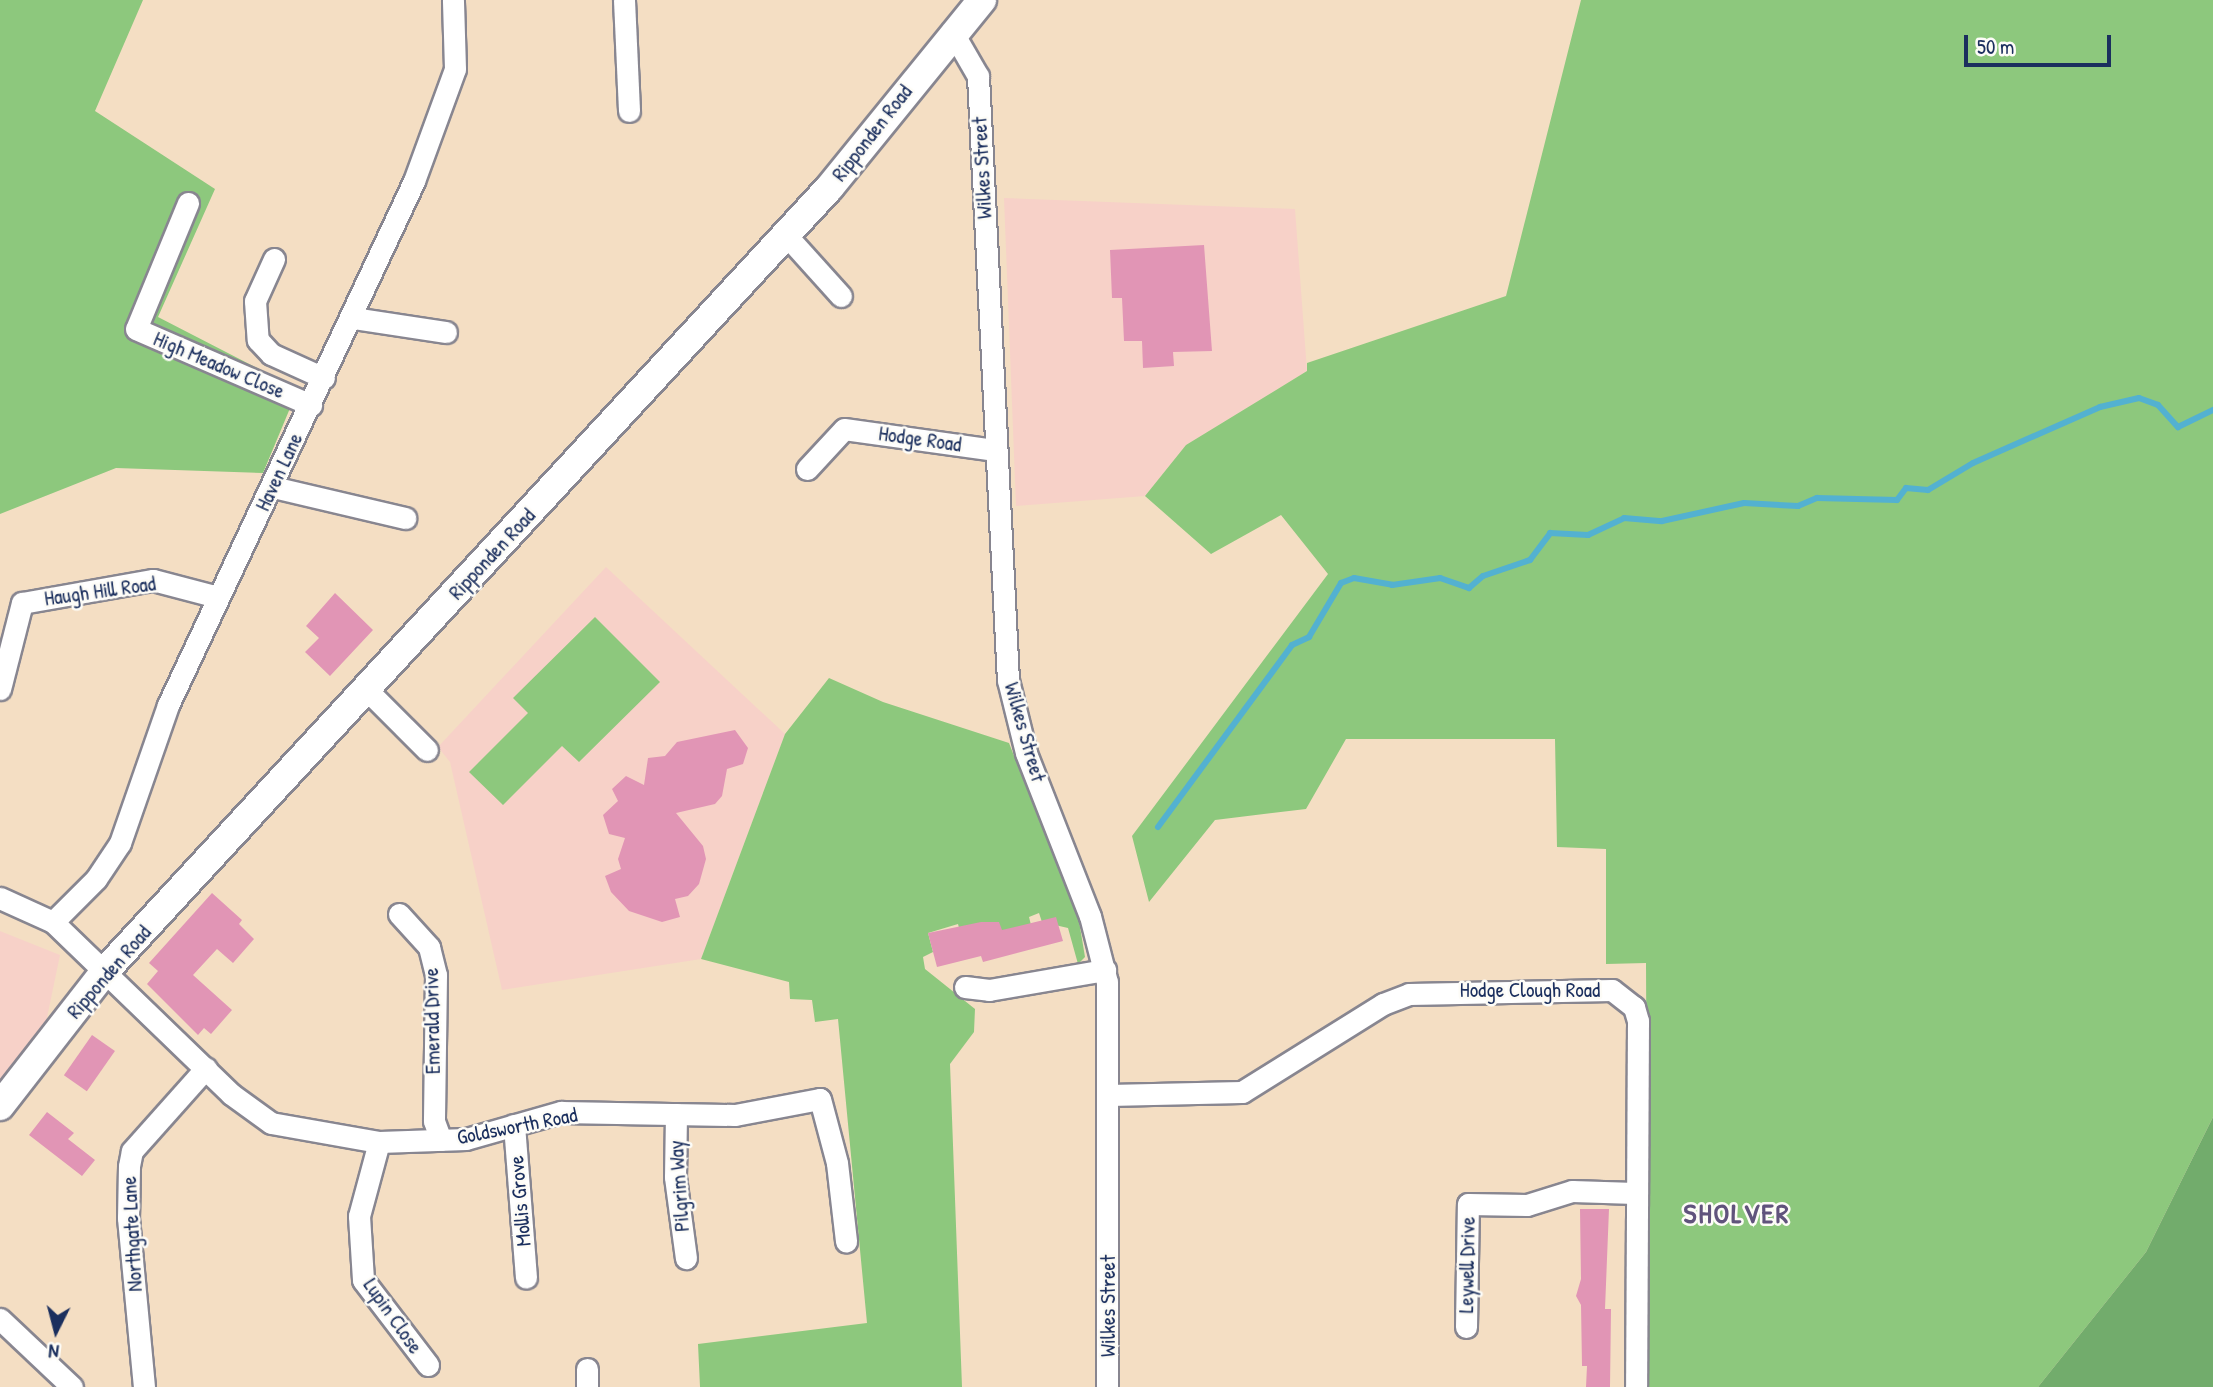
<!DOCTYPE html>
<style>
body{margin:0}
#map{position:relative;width:2213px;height:1387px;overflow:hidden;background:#f4dec3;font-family:"Patrick Hand",sans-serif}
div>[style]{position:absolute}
.built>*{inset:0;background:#f7d1c8}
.green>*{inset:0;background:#8dc87d}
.forest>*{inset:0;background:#72ac6c}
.stream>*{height:6px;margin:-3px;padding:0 3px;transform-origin:3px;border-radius:3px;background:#53b1d1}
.building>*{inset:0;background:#e195b5;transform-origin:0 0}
.roads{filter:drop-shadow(2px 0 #888690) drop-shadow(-2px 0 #888690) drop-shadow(0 2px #888690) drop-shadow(0 -2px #888690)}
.minor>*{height:21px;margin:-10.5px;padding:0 10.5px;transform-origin:10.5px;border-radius:10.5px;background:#fff}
.major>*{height:28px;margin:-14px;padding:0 14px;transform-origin:14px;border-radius:14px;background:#fff}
span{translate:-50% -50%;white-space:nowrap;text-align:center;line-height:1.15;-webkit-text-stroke:5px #fdfcf7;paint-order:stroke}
.street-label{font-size:21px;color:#1b2f5e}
.district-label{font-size:28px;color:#60537c;font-weight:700;letter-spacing:2px}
.north{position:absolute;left:21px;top:1296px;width:70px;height:70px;-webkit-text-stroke:5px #fdfcf7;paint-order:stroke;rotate:186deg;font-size:19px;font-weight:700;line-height:28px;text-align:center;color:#1b2f5e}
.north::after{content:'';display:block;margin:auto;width:24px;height:32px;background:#1b2f5e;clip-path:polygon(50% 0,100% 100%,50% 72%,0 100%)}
.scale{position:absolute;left:1964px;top:35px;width:147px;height:32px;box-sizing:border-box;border:4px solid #1b2f5e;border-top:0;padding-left:9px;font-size:21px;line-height:24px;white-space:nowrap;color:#1b2f5e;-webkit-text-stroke:5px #fdfcf7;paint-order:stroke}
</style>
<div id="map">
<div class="built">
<i style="clip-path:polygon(1004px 198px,1295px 209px,1307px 371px,1186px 445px,1145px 496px,1016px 506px)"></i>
<i style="clip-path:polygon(606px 567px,785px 734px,701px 959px,502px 990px,450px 762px,438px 747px)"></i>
<i style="clip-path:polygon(0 931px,60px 955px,44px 1032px,0 1091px)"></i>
</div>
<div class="green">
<i style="clip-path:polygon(0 0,143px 0,95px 111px,215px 189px,158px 317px,298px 389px,263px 473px,116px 468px,0 514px)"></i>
<i style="clip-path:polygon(1581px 0,2213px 0,2213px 1117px,2146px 1252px,2038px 1387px,1648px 1387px,1646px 963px,1606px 964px,1606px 849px,1557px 847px,1555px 739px,1346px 739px,1306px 809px,1215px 820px,1149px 902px,1132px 836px,1328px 574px,1281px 515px,1211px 554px,1145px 496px,1186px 445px,1307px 371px,1307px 363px,1506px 296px)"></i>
<i style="clip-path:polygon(595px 617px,660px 682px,579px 762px,562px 746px,503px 805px,469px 772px,528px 713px,513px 698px)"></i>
<i style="clip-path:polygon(829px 678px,883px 702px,1009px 743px,1079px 921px,1085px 957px,1078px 964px,1068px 928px,1042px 922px,1039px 913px,1029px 917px,1031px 925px,962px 939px,958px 924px,928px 933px,933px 952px,923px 957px,925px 969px,975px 1009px,974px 1032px,950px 1064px,962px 1387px,700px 1387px,698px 1344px,867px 1323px,838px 1019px,815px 1022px,812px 1000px,790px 999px,789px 982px,701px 959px,785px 734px)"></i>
</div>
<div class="forest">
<i style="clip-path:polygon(2213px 1117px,2213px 1387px,2038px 1387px,2146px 1252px)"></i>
</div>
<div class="stream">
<i style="left:1158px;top:827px;width:226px;rotate:-53.6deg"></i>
<i style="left:1292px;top:645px;width:19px;rotate:-25deg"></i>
<i style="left:1309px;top:637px;width:63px;rotate:-59.3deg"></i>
<i style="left:1341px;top:583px;width:14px;rotate:-21deg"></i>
<i style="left:1354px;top:578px;width:39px;rotate:10deg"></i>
<i style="left:1392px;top:585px;width:49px;rotate:-8.3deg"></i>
<i style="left:1440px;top:578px;width:31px;rotate:19deg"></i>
<i style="left:1469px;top:588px;width:18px;rotate:-41deg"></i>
<i style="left:1483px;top:576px;width:50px;rotate:-18.8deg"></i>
<i style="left:1530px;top:560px;width:34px;rotate:-53deg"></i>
<i style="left:1550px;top:533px;width:38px;rotate:3deg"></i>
<i style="left:1588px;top:535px;width:40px;rotate:-25deg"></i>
<i style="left:1624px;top:518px;width:38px;rotate:5deg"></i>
<i style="left:1662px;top:521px;width:84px;rotate:-12.4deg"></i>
<i style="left:1744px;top:503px;width:54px;rotate:3.2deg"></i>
<i style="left:1798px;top:506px;width:21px;rotate:-23deg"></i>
<i style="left:1817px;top:498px;width:80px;rotate:1.4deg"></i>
<i style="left:1897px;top:500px;width:15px;rotate:-53deg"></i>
<i style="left:1906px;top:488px;width:22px;rotate:5deg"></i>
<i style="left:1928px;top:490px;width:52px;rotate:-31deg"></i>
<i style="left:1973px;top:463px;width:139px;rotate:-23.8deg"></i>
<i style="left:2100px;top:407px;width:40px;rotate:-13deg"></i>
<i style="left:2139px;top:398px;width:20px;rotate:20deg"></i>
<i style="left:2158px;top:405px;width:30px;rotate:48deg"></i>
<i style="left:2178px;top:427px;width:39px;rotate:-26deg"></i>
</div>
<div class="building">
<i style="clip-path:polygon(1204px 245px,1212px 351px,1173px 352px,1174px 366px,1143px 368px,1142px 341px,1124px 341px,1122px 298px,1112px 298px,1110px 250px)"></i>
<i style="clip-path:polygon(335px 593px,373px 630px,330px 676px,305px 652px,319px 638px,306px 626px)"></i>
<i style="clip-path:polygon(735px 730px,748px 748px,743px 764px,727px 769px,722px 796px,715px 804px,676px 813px,703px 846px,706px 859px,699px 884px,688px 896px,675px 899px,680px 917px,662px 922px,629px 911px,611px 892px,605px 876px,621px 869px,618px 859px,625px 838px,609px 834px,603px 815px,618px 801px,612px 789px,626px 776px,644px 785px,648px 758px,665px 756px,677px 742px)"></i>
<i style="clip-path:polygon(212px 893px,242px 920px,239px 924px,254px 939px,233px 963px,217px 949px,193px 975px,232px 1010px,211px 1034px,204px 1028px,198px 1035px,147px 984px,158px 971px,149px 963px)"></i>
<i style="clip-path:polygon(1056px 917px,1063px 941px,983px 962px,981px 956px,937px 967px,928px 933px,981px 922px,999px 922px,1002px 930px)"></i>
<i style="left:92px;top:1035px;width:28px;height:49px;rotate:35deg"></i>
<i style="clip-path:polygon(47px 1112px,74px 1133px,68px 1139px,95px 1160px,82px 1176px,29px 1135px)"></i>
<i style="clip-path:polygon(1580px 1209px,1609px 1209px,1605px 1309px,1611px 1309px,1610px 1387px,1586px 1387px,1587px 1366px,1582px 1366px,1581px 1305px,1576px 1296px,1581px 1279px)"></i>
</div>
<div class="roads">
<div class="minor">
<i style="left:624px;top:0;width:111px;rotate:87.4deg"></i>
<i style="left:952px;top:31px;width:52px;rotate:60deg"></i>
<i style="left:978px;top:76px;width:605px;rotate:87.16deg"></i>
<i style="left:1008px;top:680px;width:75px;rotate:76.1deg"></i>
<i style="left:1026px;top:753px;width:175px;rotate:68.6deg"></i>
<i style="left:1090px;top:916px;width:68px;rotate:75.6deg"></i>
<i style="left:1107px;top:982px;width:405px;rotate:90deg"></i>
<i style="left:188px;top:203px;width:136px;rotate:112.4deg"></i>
<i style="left:136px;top:329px;width:191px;rotate:23.5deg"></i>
<i style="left:786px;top:235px;width:82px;rotate:48deg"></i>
<i style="left:274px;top:259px;width:46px;rotate:114.3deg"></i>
<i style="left:255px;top:301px;width:39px;rotate:86deg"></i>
<i style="left:258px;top:340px;width:19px;rotate:47deg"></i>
<i style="left:271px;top:354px;width:58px;rotate:24.4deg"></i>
<i style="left:353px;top:318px;width:94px;rotate:8.6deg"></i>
<i style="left:807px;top:469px;width:54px;rotate:-47.2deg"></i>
<i style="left:844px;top:429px;width:153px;rotate:7.9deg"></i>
<i style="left:273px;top:487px;width:136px;rotate:13.2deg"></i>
<i style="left:0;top:689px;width:89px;rotate:-75.7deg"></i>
<i style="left:22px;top:603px;width:133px;rotate:-10deg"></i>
<i style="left:153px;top:580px;width:67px;rotate:14.7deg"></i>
<i style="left:366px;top:689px;width:86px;rotate:45deg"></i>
<i style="left:0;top:898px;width:58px;rotate:24.4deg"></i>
<i style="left:53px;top:922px;width:248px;rotate:44deg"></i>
<i style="left:231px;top:1094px;width:49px;rotate:35.9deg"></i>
<i style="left:271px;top:1123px;width:110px;rotate:10deg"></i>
<i style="left:379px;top:1142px;width:87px;rotate:-2deg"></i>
<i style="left:466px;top:1139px;width:99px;rotate:-15.9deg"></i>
<i style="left:561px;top:1112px;width:174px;rotate:1deg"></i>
<i style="left:735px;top:1115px;width:86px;rotate:-10.7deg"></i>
<i style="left:820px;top:1099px;width:66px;rotate:75.1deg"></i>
<i style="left:837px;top:1163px;width:79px;rotate:83.4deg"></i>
<i style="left:399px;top:914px;width:45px;rotate:47.7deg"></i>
<i style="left:429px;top:947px;width:29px;rotate:76deg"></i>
<i style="left:436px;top:975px;width:146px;rotate:90.8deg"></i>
<i style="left:434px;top:1121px;width:20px;rotate:70deg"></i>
<i style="left:53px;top:922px;width:61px;rotate:-45deg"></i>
<i style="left:96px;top:879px;width:43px;rotate:-56.3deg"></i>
<i style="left:120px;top:843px;width:146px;rotate:-70.8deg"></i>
<i style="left:168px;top:705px;width:579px;rotate:-64.85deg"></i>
<i style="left:414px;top:181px;width:119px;rotate:-69.9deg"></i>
<i style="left:455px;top:69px;width:69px;rotate:-91.7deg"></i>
<i style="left:965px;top:987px;width:24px;rotate:7deg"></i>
<i style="left:989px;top:990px;width:118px;rotate:-9.8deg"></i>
<i style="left:1108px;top:1095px;width:134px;rotate:-1.3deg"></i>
<i style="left:1242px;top:1092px;width:166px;rotate:-32deg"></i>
<i style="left:1383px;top:1004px;width:28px;rotate:-21deg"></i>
<i style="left:1409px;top:994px;width:203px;rotate:-1.1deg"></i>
<i style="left:1612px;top:990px;width:28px;rotate:38deg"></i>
<i style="left:1634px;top:1007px;width:15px;rotate:74deg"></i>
<i style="left:1638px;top:1021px;width:366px;rotate:90.3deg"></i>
<i style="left:676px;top:1114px;width:63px;rotate:90.9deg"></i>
<i style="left:675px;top:1177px;width:82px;rotate:82.3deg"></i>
<i style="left:514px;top:1125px;width:153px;rotate:85.5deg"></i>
<i style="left:379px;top:1142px;width:77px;rotate:105.1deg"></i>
<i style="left:359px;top:1216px;width:64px;rotate:86.4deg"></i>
<i style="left:363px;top:1280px;width:107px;rotate:52.6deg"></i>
<i style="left:0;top:1319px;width:99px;rotate:43.4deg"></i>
<i style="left:1466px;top:1327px;width:123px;rotate:-89.1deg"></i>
<i style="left:1468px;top:1204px;width:59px;rotate:1deg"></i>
<i style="left:1527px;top:1205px;width:47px;rotate:-17.3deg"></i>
<i style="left:1572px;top:1191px;width:63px;rotate:1.8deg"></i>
<i style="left:144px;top:1387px;width:170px;rotate:-95.4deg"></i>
<i style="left:128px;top:1218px;width:52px;rotate:-88.9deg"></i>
<i style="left:129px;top:1166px;width:15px;rotate:-79deg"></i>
<i style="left:132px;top:1151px;width:111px;rotate:-48.3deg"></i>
<i style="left:587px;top:1387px;width:18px;rotate:-90deg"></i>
</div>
<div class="major">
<i style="left:0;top:1106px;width:172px;rotate:-52.1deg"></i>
<i style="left:106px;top:970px;width:1066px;rotate:-47.24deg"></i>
<i style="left:830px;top:187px;width:241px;rotate:-50.9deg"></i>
</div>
</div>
<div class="street-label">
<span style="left:872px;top:133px;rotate:-52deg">Ripponden Road</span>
<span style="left:982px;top:168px;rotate:-93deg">Wilkes Street</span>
<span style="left:219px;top:365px;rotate:23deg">High Meadow Close</span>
<span style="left:920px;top:439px;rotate:8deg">Hodge Road</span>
<span style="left:279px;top:472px;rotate:-65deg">Haven Lane</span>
<span style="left:492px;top:554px;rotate:-47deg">Ripponden Road</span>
<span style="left:100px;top:591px;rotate:-8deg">Haugh Hill Road</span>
<span style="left:1025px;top:732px;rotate:74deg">Wilkes Street</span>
<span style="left:109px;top:972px;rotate:-49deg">Ripponden Road</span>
<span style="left:1530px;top:990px">Hodge Clough Road</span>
<span style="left:432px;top:1021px;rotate:-91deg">Emerald Drive</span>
<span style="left:517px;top:1126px;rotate:-11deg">Goldsworth Road</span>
<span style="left:679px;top:1186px;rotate:-94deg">Pilgrim Way</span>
<span style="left:520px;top:1201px;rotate:-95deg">Mollis Grove</span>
<span style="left:132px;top:1234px;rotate:-93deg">Northgate Lane</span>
<span style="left:1467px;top:1265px;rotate:-89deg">Leywell Drive</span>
<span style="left:1108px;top:1306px;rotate:-90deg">Wilkes Street</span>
<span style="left:393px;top:1316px;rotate:55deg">Lupin Close</span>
</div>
<div class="district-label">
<span style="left:1737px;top:1213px">SHOLVER</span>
</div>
<div class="north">N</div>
<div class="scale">50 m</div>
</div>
